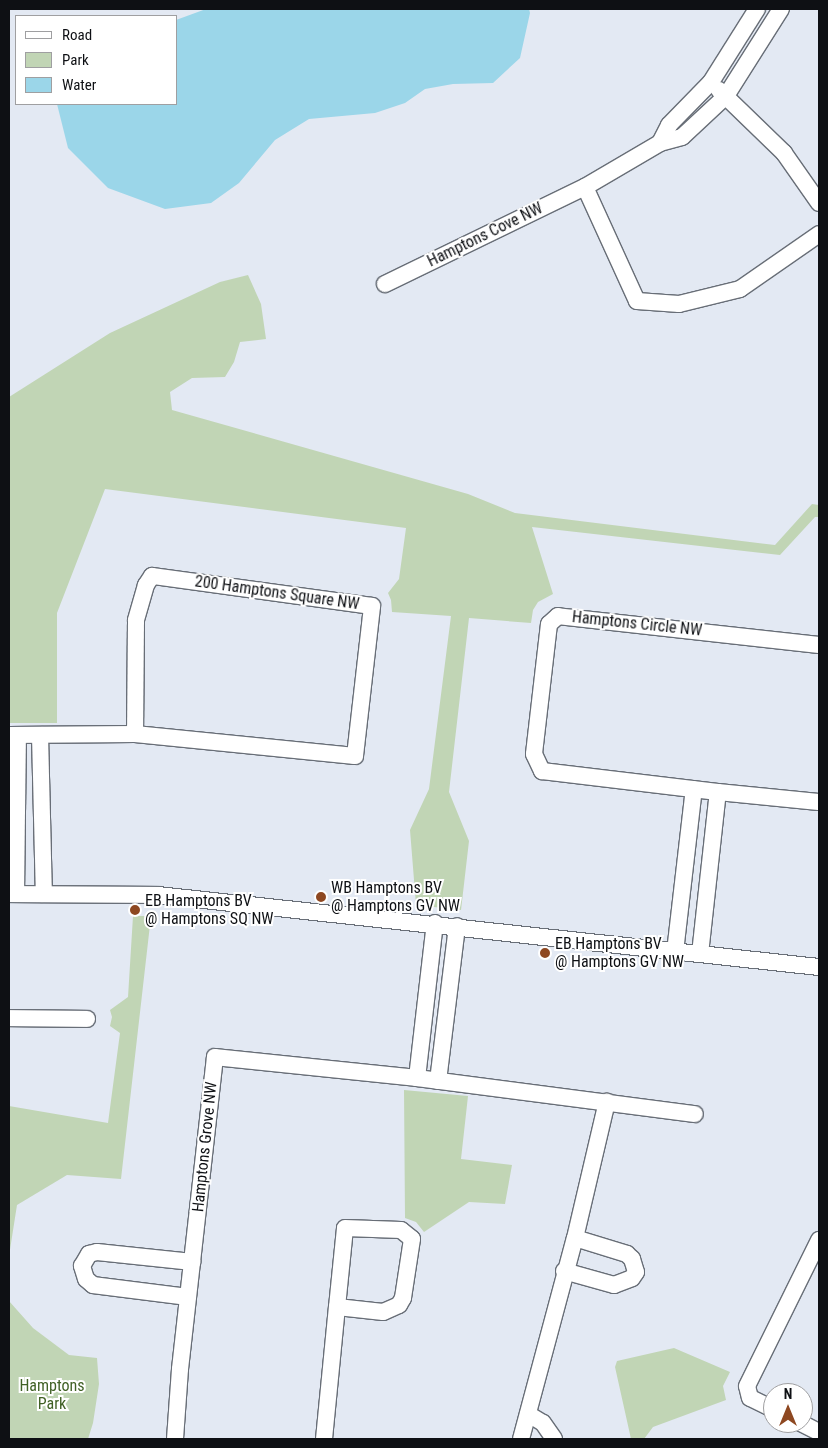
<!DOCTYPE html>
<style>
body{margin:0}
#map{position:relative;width:828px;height:1448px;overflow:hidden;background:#e3e9f3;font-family:"Roboto Condensed",sans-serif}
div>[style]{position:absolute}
.green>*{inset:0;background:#c1d5b5}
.water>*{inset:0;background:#9bd6e9}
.roads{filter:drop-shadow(1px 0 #686e77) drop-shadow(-1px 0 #686e77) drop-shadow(0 1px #686e77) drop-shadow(0 -1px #686e77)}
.minor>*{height:16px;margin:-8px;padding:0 8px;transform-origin:8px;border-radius:8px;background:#fff}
.dots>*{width:14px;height:14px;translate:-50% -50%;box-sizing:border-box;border:2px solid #fff;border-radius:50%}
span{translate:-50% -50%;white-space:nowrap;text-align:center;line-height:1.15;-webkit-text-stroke:4px #fff;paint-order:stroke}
.street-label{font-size:16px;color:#0e1014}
.poi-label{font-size:16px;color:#0e1014}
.left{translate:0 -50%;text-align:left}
.park-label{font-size:16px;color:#406125}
.frame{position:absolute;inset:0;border:10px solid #0e1014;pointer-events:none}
.legend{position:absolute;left:15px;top:15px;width:162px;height:90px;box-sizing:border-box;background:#fff;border:1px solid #9f9fa1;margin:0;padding:6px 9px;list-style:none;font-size:15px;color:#0e1014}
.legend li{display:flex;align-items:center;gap:10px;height:25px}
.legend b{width:25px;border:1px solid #9f9fa1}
.north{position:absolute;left:763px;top:1383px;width:50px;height:50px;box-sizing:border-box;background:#fff;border:1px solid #9f9fa1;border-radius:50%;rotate:0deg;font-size:14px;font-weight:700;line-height:20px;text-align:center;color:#0e1014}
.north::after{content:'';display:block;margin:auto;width:18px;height:22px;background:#8e4821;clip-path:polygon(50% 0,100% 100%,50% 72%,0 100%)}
</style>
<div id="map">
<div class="green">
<i style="clip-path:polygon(248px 275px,261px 304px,266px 339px,240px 342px,234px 362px,225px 377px,192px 378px,170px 392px,172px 410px,468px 494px,515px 513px,775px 545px,812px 504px,819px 505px,819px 517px,815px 517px,780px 555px,532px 527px,553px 594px,538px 602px,533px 610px,531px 623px,469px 618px,449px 792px,469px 841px,461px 910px,416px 905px,410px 830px,429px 789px,451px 616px,392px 612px,391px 600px,388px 593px,399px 579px,406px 528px,105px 489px,57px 613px,57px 723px,9px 723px,9px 397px,110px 333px,220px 282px)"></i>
<i style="clip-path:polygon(133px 916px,151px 916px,121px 1179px,67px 1175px,17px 1205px,9px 1256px,9px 1106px,108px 1123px,120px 1033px,110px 1026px,112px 1017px,110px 1010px,128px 997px)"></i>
<i style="clip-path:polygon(404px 1090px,468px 1096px,461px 1159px,512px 1165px,505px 1204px,469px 1202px,424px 1232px,416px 1222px,405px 1218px)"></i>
<i style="clip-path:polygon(9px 1301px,33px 1328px,69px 1355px,97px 1358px,99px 1384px,93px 1423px,88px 1439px,9px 1439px)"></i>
<i style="clip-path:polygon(674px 1348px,730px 1372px,723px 1386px,726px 1400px,653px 1427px,644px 1439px,631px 1439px,615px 1367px,617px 1361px)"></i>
</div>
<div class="water">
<i style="clip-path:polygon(206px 9px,529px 9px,530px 13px,520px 58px,493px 83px,453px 84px,425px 89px,405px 103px,375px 113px,309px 119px,275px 140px,239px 183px,211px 203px,165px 209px,108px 188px,68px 148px,57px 104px,176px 104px,176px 20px)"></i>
</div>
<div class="roads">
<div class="minor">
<i style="left:781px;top:9px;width:103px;rotate:122.3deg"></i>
<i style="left:726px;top:96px;width:60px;rotate:137deg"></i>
<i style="left:682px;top:137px;width:23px;rotate:165deg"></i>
<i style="left:660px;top:143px;width:87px;rotate:149.6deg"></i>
<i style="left:585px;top:187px;width:125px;rotate:65.5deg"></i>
<i style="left:637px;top:301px;width:42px;rotate:4.1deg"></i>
<i style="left:679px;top:304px;width:63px;rotate:-13.8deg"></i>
<i style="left:740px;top:289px;width:96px;rotate:-34.8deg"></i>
<i style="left:719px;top:90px;width:91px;rotate:44.1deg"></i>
<i style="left:784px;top:153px;width:61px;rotate:55deg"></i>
<i style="left:660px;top:143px;width:20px;rotate:-63deg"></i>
<i style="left:669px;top:125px;width:60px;rotate:-45.7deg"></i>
<i style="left:711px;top:82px;width:86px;rotate:-57.8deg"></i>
<i style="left:385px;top:284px;width:222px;rotate:-25.9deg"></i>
<i style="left:819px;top:645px;width:263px;rotate:-173.7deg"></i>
<i style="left:558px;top:616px;width:12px;rotate:138deg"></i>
<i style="left:549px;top:624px;width:131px;rotate:96.6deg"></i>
<i style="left:534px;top:754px;width:19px;rotate:65deg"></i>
<i style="left:542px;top:771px;width:177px;rotate:6.8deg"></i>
<i style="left:718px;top:792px;width:101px;rotate:5.7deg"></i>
<i style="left:9px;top:735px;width:126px;rotate:-0.5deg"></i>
<i style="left:135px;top:734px;width:221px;rotate:5.7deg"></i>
<i style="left:355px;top:756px;width:151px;rotate:-83.5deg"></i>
<i style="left:372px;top:606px;width:222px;rotate:-172.2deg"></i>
<i style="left:152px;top:576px;width:11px;rotate:124deg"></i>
<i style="left:146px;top:585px;width:37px;rotate:106deg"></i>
<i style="left:136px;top:621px;width:113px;rotate:90.5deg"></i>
<i style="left:40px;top:735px;width:159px;rotate:88.6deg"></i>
<i style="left:9px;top:894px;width:149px;rotate:0.4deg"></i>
<i style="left:158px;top:895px;width:665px;rotate:6.22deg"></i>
<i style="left:16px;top:894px;width:159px;rotate:-89.3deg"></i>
<i style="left:675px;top:952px;width:164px;rotate:-83.4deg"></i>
<i style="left:700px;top:954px;width:163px;rotate:-83.7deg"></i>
<i style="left:9px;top:1018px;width:78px;rotate:0.7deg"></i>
<i style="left:417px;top:1078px;width:156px;rotate:-83.4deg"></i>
<i style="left:438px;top:1081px;width:156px;rotate:-83deg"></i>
<i style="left:564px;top:1271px;width:52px;rotate:15.6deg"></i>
<i style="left:614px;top:1285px;width:19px;rotate:-21deg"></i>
<i style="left:632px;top:1278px;width:7px;rotate:-56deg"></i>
<i style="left:636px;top:1272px;width:14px;rotate:-107deg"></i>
<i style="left:632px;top:1259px;width:7px;rotate:-135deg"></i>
<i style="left:627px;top:1254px;width:54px;rotate:-162.9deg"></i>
<i style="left:188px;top:1297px;width:96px;rotate:-172.8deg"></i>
<i style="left:93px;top:1285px;width:9px;rotate:-139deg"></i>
<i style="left:86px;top:1279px;width:14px;rotate:-107deg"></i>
<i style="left:82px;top:1266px;width:14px;rotate:-60deg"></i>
<i style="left:89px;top:1254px;width:8px;rotate:-14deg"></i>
<i style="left:97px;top:1252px;width:96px;rotate:6deg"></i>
<i style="left:773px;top:1409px;width:25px;rotate:-154deg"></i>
<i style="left:750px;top:1398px;width:12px;rotate:-104deg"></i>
<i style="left:747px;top:1386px;width:163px;rotate:-63.7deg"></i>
<i style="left:528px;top:1414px;width:17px;rotate:31deg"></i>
<i style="left:543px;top:1423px;width:19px;rotate:55deg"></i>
<i style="left:801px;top:1423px;width:20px;rotate:27deg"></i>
<i style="left:175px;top:1439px;width:70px;rotate:-85.9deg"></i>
<i style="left:180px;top:1369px;width:314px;rotate:-83.6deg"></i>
<i style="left:215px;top:1057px;width:203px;rotate:5.9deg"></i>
<i style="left:417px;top:1078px;width:280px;rotate:7.4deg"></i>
<i style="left:324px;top:1439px;width:133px;rotate:-84.4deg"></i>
<i style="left:337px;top:1307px;width:79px;rotate:-84.2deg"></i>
<i style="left:345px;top:1228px;width:56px;rotate:2deg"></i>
<i style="left:401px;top:1230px;width:14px;rotate:39deg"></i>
<i style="left:412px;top:1239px;width:60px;rotate:98.7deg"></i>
<i style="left:403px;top:1298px;width:8px;rotate:120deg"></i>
<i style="left:399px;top:1305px;width:17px;rotate:156deg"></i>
<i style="left:383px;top:1312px;width:46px;rotate:-173.8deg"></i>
<i style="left:521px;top:1439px;width:208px;rotate:-75deg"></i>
<i style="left:575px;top:1238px;width:140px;rotate:-76.8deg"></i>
</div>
</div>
<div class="dots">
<i style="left:321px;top:897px;background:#8e4821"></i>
<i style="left:135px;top:910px;background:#8e4821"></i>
<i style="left:545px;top:953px;background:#8e4821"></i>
</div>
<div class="street-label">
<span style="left:485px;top:235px;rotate:-26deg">Hamptons Cove NW</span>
<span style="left:277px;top:593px;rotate:8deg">200 Hamptons Square NW</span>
<span style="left:637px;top:624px;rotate:6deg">Hamptons Circle NW</span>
<span style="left:205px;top:1147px;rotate:-84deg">Hamptons Grove NW</span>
</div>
<div class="poi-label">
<span class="left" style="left:331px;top:897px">WB Hamptons BV<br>@ Hamptons GV NW</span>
<span class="left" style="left:145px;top:910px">EB Hamptons BV<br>@ Hamptons SQ NW</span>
<span class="left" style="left:555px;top:953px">EB Hamptons BV<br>@ Hamptons GV NW</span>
</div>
<div class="park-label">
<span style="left:52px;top:1395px">Hamptons<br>Park</span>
</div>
<div class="frame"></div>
<ul class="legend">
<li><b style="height:6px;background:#fff"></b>Road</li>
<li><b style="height:14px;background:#c1d5b5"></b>Park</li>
<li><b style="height:14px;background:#9bd6e9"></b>Water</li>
</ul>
<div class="north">N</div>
</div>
